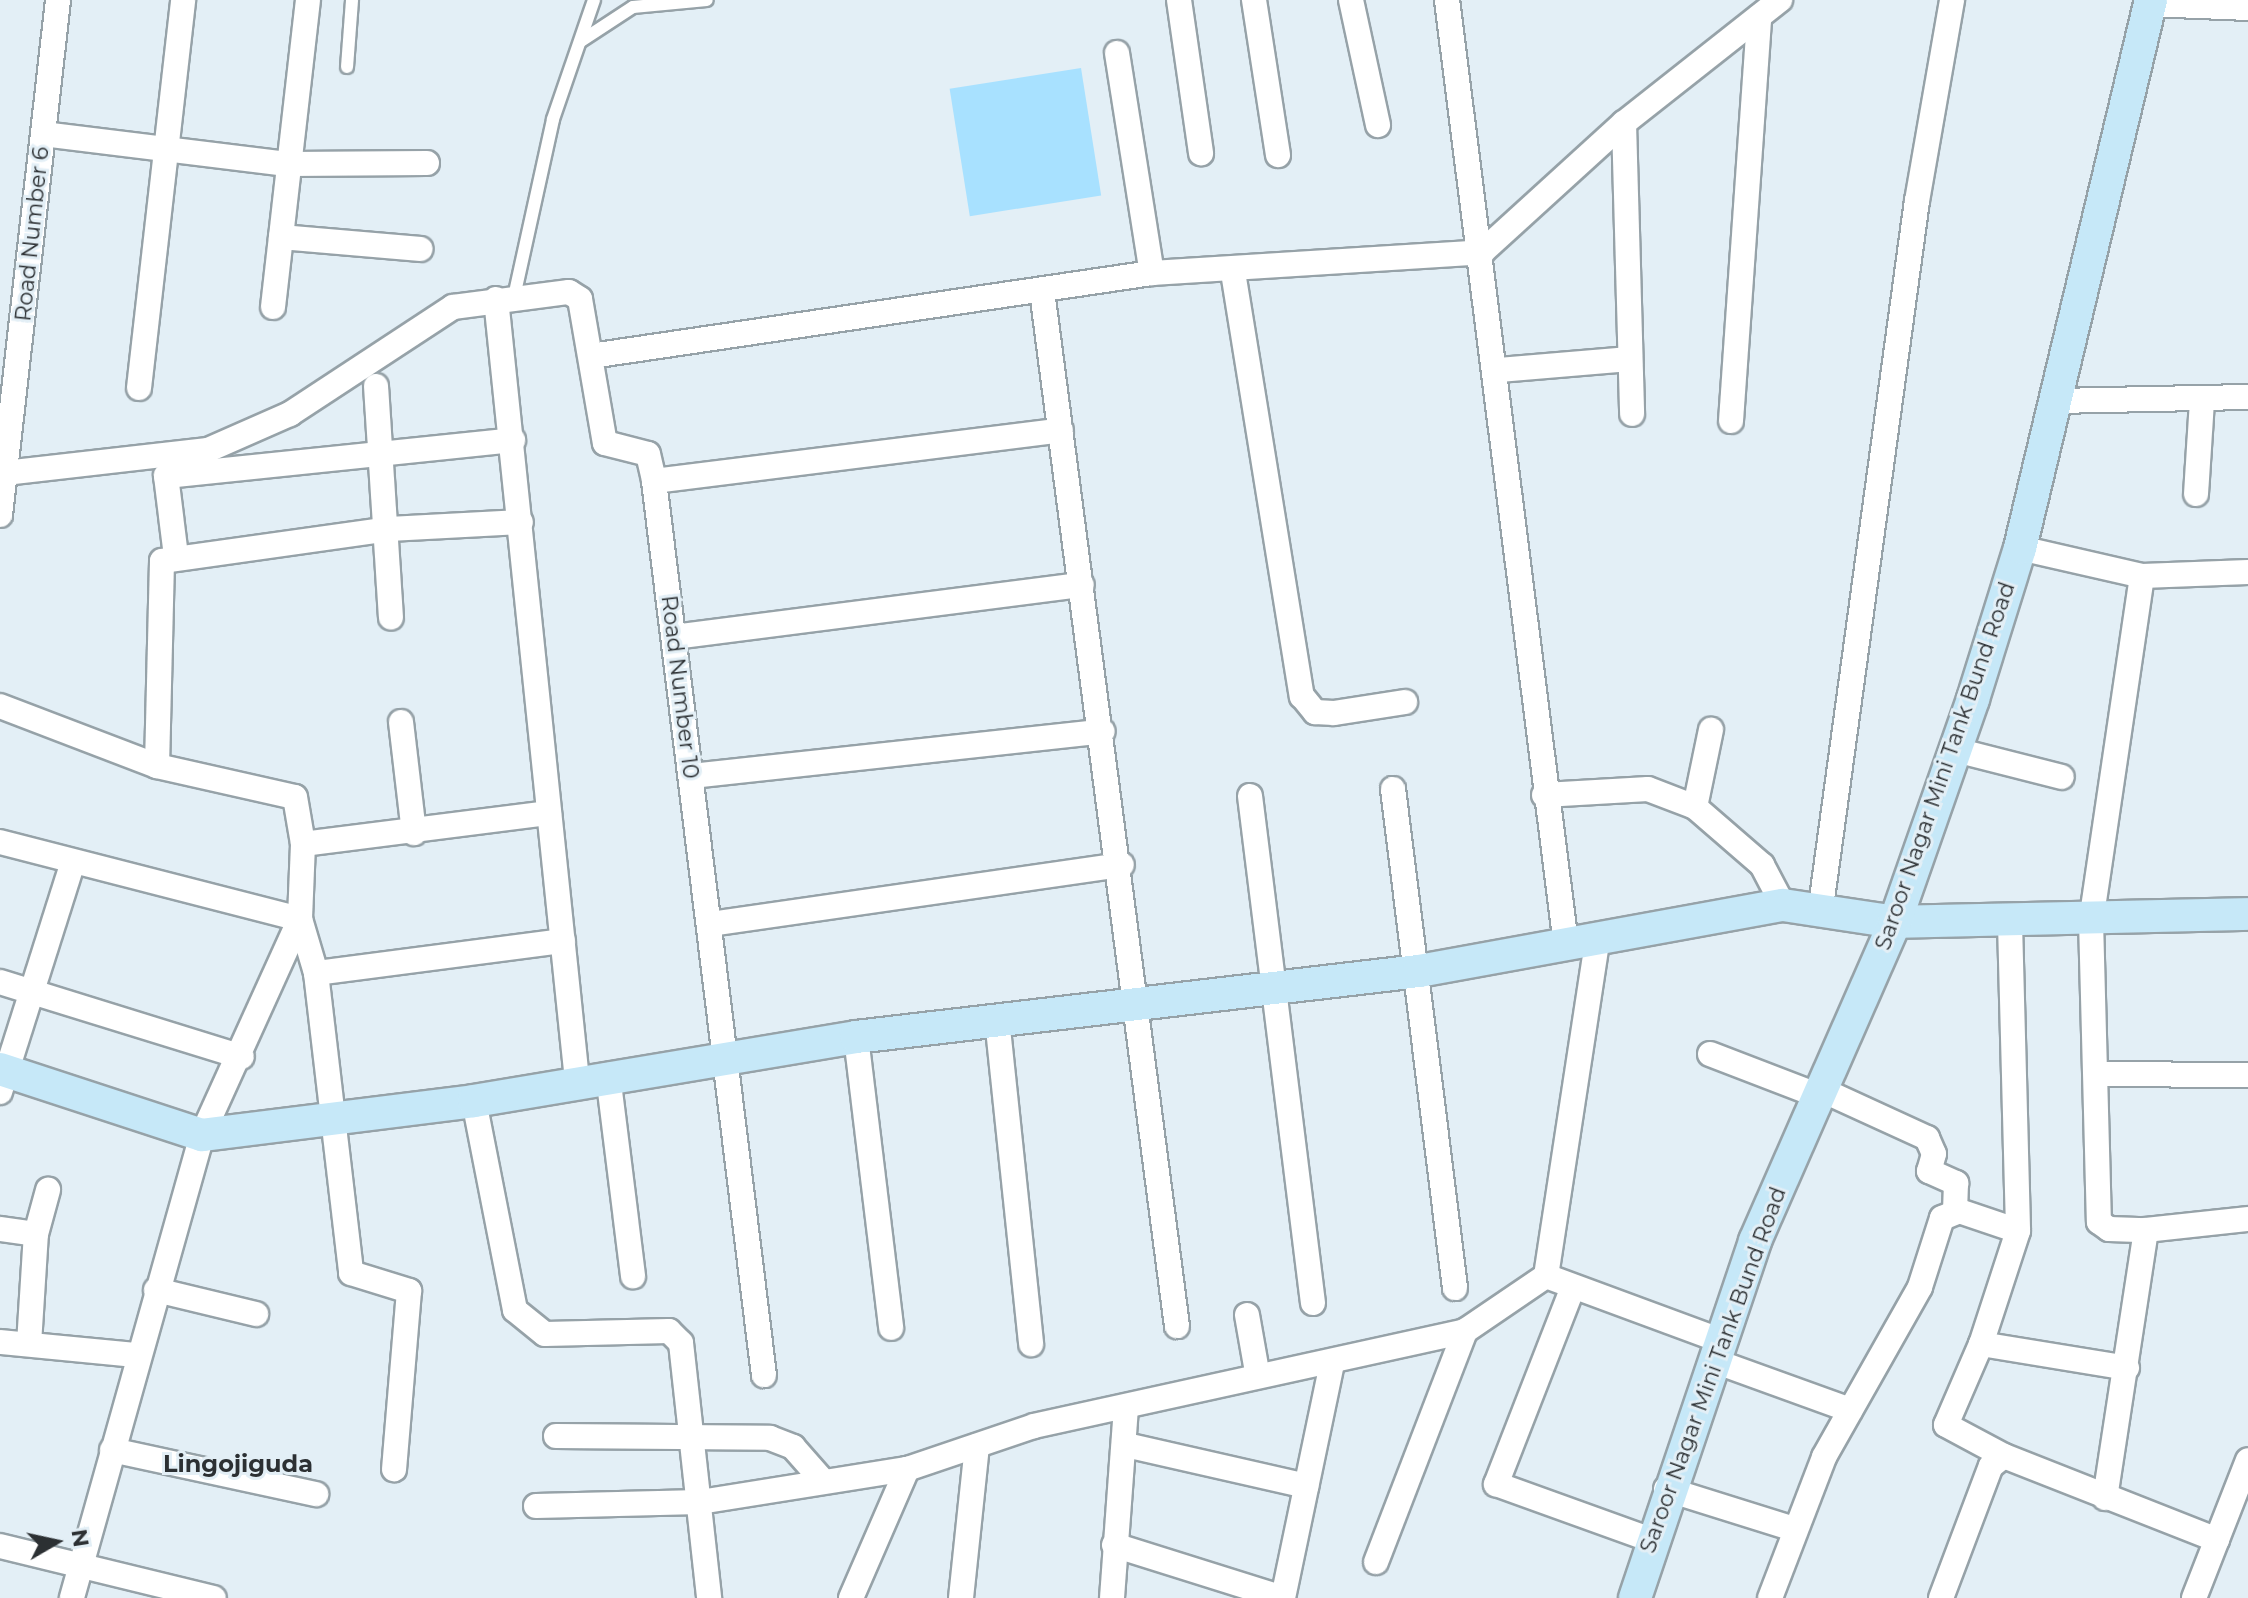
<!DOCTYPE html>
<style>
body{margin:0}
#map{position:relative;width:2248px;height:1598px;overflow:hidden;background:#e3eff6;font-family:Montserrat,sans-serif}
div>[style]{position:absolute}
.green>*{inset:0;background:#a8e1ff;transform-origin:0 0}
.roads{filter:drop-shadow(2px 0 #96a2a8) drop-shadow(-2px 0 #96a2a8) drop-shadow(0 2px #96a2a8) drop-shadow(0 -2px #96a2a8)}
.lane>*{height:12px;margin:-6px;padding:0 6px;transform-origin:6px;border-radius:6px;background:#fff}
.street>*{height:24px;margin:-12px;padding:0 12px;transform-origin:12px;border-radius:12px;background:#fff}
.secondary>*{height:32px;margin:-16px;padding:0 16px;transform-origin:16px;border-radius:16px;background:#c6e8f8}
span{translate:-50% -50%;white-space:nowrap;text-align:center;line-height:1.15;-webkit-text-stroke:6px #e3eff6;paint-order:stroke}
.street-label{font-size:22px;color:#2c3033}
.neighbourhood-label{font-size:24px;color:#2c3033;font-weight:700}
.north{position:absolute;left:16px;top:1502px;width:80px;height:80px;-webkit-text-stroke:6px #e3eff6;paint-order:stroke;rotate:81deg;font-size:22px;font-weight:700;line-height:32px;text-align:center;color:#2c3033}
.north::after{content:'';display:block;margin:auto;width:28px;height:36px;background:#2c3033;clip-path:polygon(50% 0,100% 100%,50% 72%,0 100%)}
</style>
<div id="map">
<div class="green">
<i style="left:1081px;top:68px;width:129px;height:133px;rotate:81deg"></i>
</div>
<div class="roads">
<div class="lane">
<i style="left:581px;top:41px;width:62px;rotate:-33.2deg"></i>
<i style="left:633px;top:7px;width:74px;rotate:-5.4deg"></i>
<i style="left:347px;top:67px;width:67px;rotate:-85.7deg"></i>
<i style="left:514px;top:297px;width:182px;rotate:-77.6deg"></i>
<i style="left:553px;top:119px;width:126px;rotate:-71deg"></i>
</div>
<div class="street">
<i style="left:1179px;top:0;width:155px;rotate:81.8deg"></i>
<i style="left:1254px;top:0;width:157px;rotate:81.2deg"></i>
<i style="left:1351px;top:0;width:128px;rotate:77.8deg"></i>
<i style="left:1447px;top:0;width:951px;rotate:82.82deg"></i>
<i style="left:2149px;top:4px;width:99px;rotate:2.3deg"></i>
<i style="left:1117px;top:53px;width:223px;rotate:81deg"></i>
<i style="left:1624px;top:123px;width:291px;rotate:88.4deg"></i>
<i style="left:43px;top:134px;width:248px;rotate:7deg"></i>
<i style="left:289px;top:164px;width:138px;rotate:-0.4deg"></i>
<i style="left:281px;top:237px;width:140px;rotate:4.9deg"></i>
<i style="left:1233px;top:272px;width:430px;rotate:80.8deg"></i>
<i style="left:1302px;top:696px;width:21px;rotate:51deg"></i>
<i style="left:1315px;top:712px;width:19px;rotate:3deg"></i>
<i style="left:1334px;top:713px;width:72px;rotate:-8.8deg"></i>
<i style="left:1042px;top:291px;width:1044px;rotate:82.57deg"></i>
<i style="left:496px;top:299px;width:785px;rotate:84.08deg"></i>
<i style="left:273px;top:307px;width:309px;rotate:-83.5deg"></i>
<i style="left:591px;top:356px;width:567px;rotate:-8.42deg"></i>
<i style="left:1152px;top:273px;width:331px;rotate:-3.6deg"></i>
<i style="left:1482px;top:252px;width:192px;rotate:-42.3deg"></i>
<i style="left:1624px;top:123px;width:199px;rotate:-38.3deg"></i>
<i style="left:1499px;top:370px;width:131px;rotate:-4.8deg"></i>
<i style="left:376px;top:386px;width:232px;rotate:86.3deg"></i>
<i style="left:139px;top:388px;width:390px;rotate:-83.5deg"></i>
<i style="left:2056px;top:401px;width:192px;rotate:-1.2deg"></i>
<i style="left:1731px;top:421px;width:405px;rotate:-86deg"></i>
<i style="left:5px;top:473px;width:204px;rotate:-6.5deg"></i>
<i style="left:208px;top:450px;width:90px;rotate:-23.7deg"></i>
<i style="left:290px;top:414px;width:195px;rotate:-33.3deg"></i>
<i style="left:453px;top:307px;width:117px;rotate:-7.4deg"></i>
<i style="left:569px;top:292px;width:13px;rotate:32deg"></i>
<i style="left:580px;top:299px;width:146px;rotate:80.2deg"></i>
<i style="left:605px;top:443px;width:44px;rotate:14.3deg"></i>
<i style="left:648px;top:454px;width:28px;rotate:77deg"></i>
<i style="left:654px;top:481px;width:901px;rotate:82.99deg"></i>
<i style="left:654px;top:481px;width:410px;rotate:-7.1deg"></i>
<i style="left:2196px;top:494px;width:93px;rotate:-86.3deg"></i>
<i style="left:0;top:515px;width:518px;rotate:-83.57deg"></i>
<i style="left:2020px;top:548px;width:125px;rotate:12.9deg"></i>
<i style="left:2142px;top:576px;width:106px;rotate:-2.2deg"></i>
<i style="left:176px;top:556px;width:81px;rotate:-97.1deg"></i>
<i style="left:166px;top:476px;width:349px;rotate:-5.9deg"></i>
<i style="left:2142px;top:576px;width:348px;rotate:98.4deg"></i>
<i style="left:2091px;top:920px;width:302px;rotate:88.5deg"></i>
<i style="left:2099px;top:1222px;width:12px;rotate:35deg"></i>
<i style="left:2109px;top:1229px;width:37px;rotate:2deg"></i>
<i style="left:2146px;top:1230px;width:103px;rotate:-6.2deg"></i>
<i style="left:674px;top:637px;width:411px;rotate:-7.3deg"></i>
<i style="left:0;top:706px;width:168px;rotate:20.9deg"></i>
<i style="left:157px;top:766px;width:141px;rotate:12.7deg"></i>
<i style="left:295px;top:797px;width:48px;rotate:80.3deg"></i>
<i style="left:303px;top:844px;width:75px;rotate:92.3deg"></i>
<i style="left:300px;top:919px;width:56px;rotate:73.5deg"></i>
<i style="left:316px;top:973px;width:302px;rotate:83.3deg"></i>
<i style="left:351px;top:1273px;width:61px;rotate:17.2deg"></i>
<i style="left:409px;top:1291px;width:179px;rotate:94.8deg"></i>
<i style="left:401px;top:722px;width:112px;rotate:83.3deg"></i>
<i style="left:1956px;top:750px;width:109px;rotate:14.3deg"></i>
<i style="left:157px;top:766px;width:205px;rotate:-88.6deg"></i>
<i style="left:162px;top:561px;width:229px;rotate:-8deg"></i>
<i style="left:389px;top:529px;width:132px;rotate:-3deg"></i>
<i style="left:692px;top:776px;width:413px;rotate:-6.2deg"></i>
<i style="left:1393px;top:789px;width:503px;rotate:82.92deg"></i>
<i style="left:1544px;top:795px;width:104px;rotate:-3.3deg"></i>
<i style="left:1648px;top:789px;width:50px;rotate:21deg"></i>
<i style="left:1695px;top:807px;width:89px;rotate:40.9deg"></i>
<i style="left:1762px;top:865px;width:45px;rotate:62.3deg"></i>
<i style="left:1250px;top:796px;width:511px;rotate:82.92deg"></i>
<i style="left:1695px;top:807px;width:79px;rotate:-78.3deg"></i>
<i style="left:0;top:842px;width:310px;rotate:14.4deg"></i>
<i style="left:300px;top:919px;width:237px;rotate:114.4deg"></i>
<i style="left:202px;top:1135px;width:481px;rotate:105.7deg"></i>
<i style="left:303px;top:844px;width:248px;rotate:-7.2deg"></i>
<i style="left:1821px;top:906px;width:712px;rotate:-82.25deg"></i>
<i style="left:1917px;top:201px;width:204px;rotate:-80.1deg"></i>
<i style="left:2010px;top:923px;width:308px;rotate:88.5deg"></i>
<i style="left:2018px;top:1231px;width:119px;rotate:108.1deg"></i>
<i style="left:1981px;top:1344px;width:148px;rotate:9.3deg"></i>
<i style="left:711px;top:924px;width:415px;rotate:-8.2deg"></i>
<i style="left:316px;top:973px;width:249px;rotate:-7.4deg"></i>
<i style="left:0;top:982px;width:253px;rotate:17.2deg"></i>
<i style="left:997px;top:1019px;width:327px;rotate:84deg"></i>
<i style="left:856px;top:1037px;width:293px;rotate:83.1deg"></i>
<i style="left:1710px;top:1054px;width:115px;rotate:21deg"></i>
<i style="left:2098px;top:1074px;width:150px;rotate:0.4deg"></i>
<i style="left:608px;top:1075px;width:203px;rotate:82.9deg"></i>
<i style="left:1820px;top:1089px;width:118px;rotate:24.6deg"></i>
<i style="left:1927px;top:1138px;width:17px;rotate:66deg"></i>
<i style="left:1934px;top:1154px;width:18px;rotate:106deg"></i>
<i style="left:1929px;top:1171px;width:30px;rotate:24deg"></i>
<i style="left:1956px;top:1183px;width:28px;rotate:92deg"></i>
<i style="left:0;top:1092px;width:238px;rotate:-72.4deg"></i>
<i style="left:474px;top:1101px;width:213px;rotate:78.9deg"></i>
<i style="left:515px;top:1310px;width:38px;rotate:39deg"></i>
<i style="left:545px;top:1334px;width:124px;rotate:-1.4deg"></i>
<i style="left:669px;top:1331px;width:17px;rotate:45deg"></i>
<i style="left:681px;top:1343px;width:257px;rotate:83.7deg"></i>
<i style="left:0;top:1229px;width:36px;rotate:8deg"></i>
<i style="left:1546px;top:1276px;width:344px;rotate:-81.3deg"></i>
<i style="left:1573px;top:1287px;width:212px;rotate:111.3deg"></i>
<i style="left:1496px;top:1484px;width:163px;rotate:19.8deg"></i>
<i style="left:156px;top:1290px;width:103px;rotate:13.5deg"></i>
<i style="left:1247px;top:1315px;width:58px;rotate:80deg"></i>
<i style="left:0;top:1342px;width:137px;rotate:5.5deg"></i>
<i style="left:29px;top:1344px;width:110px;rotate:-86.4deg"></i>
<i style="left:36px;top:1234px;width:46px;rotate:-74.7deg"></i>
<i style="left:1981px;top:1344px;width:88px;rotate:113.4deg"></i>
<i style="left:1946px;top:1425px;width:66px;rotate:28.1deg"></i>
<i style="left:1712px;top:1360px;width:147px;rotate:19.9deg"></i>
<i style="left:556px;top:1436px;width:214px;rotate:0.5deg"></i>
<i style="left:770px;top:1438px;width:25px;rotate:21deg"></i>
<i style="left:793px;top:1447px;width:45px;rotate:48.6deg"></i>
<i style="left:1126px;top:1445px;width:185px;rotate:12.8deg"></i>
<i style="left:112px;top:1450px;width:209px;rotate:12.2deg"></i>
<i style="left:1666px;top:1489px;width:134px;rotate:17.4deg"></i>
<i style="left:2105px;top:1498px;width:271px;rotate:-81.3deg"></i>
<i style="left:536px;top:1506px;width:164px;rotate:-1.4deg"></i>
<i style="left:700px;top:1502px;width:210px;rotate:-9.1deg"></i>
<i style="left:907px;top:1469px;width:134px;rotate:-18.7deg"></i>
<i style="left:1034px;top:1426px;width:441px;rotate:-12.4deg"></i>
<i style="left:1465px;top:1331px;width:98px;rotate:-34.2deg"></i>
<i style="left:1546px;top:1276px;width:184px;rotate:20.3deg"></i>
<i style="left:1114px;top:1545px;width:177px;rotate:17.4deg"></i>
<i style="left:0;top:1546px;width:220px;rotate:13.7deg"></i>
<i style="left:1376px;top:1562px;width:248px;rotate:-68.9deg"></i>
<i style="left:851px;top:1598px;width:141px;rotate:-66.5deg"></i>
<i style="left:961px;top:1598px;width:153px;rotate:-84deg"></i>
<i style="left:1112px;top:1598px;width:190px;rotate:-85.8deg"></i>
<i style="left:1283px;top:1598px;width:240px;rotate:-78.2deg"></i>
<i style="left:1770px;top:1598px;width:151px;rotate:-69deg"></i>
<i style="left:1824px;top:1457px;width:195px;rotate:-60.5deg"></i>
<i style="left:1920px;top:1287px;width:72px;rotate:-72.3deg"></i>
<i style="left:1942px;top:1218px;width:18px;rotate:-22deg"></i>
<i style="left:1959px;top:1211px;width:62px;rotate:18.7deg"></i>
<i style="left:1941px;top:1598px;width:141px;rotate:-69.3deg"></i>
<i style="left:1991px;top:1466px;width:16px;rotate:-38deg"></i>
<i style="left:2004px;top:1456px;width:229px;rotate:21.5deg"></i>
<i style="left:2194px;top:1598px;width:148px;rotate:-68.6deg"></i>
</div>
<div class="secondary">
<i style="left:0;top:1069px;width:213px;rotate:18.1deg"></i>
<i style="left:202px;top:1135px;width:274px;rotate:-7.1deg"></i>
<i style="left:474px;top:1101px;width:387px;rotate:-9.5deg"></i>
<i style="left:856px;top:1037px;width:567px;rotate:-6.69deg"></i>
<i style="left:1419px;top:971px;width:370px;rotate:-10.3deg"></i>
<i style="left:1783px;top:905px;width:113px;rotate:8.6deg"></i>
<i style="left:1895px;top:922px;width:353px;rotate:-1.3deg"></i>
<i style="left:1635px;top:1598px;width:377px;rotate:-71.4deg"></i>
<i style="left:1755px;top:1241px;width:348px;rotate:-66.3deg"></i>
<i style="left:1895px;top:922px;width:236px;rotate:-70.7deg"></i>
<i style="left:1973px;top:699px;width:158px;rotate:-72.7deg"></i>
<i style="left:2020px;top:548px;width:563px;rotate:-76.56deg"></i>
</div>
</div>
<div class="street-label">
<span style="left:32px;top:234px;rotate:-84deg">Road Number 6</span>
<span style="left:680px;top:687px;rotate:83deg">Road Number 10</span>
<span style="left:1945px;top:766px;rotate:-71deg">Saroor Nagar Mini Tank Bund Road</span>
<span style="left:1713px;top:1370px;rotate:-70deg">Saroor Nagar Mini Tank Bund Road</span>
</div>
<div class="neighbourhood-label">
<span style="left:238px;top:1464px">Lingojiguda</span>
</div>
<div class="north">N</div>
</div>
